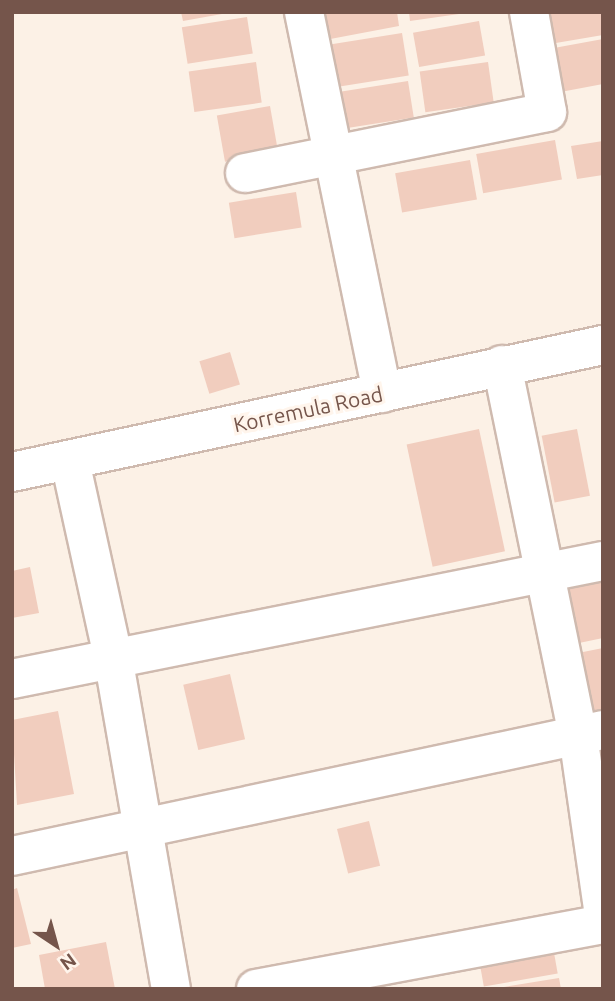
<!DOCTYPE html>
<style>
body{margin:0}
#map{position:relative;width:615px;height:1001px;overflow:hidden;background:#fcf1e6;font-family:Ubuntu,sans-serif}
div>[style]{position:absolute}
.building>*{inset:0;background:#f1cdbe;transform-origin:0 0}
.roads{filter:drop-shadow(2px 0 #cfbaaf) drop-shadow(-2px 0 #cfbaaf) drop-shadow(0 2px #cfbaaf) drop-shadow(0 -2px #cfbaaf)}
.minor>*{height:38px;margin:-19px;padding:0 19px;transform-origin:19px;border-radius:19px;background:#fff}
span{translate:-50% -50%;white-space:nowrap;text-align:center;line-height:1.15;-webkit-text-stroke:6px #fff5ec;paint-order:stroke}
.street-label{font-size:21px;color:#75554b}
.frame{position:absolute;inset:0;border:14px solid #75554b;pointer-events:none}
.north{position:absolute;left:21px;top:910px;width:70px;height:70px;-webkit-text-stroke:5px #fff5ec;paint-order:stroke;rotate:144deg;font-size:19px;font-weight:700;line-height:28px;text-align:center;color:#75554b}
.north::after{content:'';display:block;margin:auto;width:24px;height:32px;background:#75554b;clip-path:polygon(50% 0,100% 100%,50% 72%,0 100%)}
</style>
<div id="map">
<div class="building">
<i style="clip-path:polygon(181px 12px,221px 12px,222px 14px,183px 21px)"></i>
<i style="clip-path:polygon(320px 12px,397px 12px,399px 26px,325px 40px)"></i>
<i style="clip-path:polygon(409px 12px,459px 12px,459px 14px,410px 21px)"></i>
<i style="clip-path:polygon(539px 12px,603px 12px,603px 35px,544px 45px)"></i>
<i style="left:247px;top:17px;width:37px;height:66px;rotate:81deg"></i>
<i style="left:479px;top:21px;width:35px;height:67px;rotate:80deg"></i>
<i style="left:402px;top:33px;width:43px;height:73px;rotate:81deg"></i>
<i style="clip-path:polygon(603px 39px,603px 84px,550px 94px,543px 50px)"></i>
<i style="left:256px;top:62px;width:41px;height:68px;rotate:82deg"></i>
<i style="left:488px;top:62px;width:41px;height:69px;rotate:82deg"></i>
<i style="left:408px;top:81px;width:37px;height:72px;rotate:81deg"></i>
<i style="left:270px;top:106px;width:47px;height:54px;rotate:80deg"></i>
<i style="left:555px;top:140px;width:40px;height:80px;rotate:80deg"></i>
<i style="clip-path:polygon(603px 141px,603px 175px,577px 179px,571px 146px)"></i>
<i style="left:470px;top:160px;width:40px;height:76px;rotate:80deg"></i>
<i style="left:296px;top:192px;width:36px;height:68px;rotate:81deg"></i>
<i style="left:230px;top:352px;width:34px;height:32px;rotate:73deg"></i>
<i style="left:479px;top:429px;width:125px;height:74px;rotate:78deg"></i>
<i style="left:577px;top:429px;width:68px;height:36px;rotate:79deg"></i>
<i style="clip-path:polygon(30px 567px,39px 613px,12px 618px,12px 571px)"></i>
<i style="clip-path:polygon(603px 578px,603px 638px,579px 643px,567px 585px)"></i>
<i style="clip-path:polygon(603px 648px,603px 719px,586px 722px,573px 654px)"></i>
<i style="left:230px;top:674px;width:67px;height:48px;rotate:77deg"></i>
<i style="clip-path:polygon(58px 711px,74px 794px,17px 805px,12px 720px)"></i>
<i style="left:369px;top:821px;width:46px;height:33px;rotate:76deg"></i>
<i style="clip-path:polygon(17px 888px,31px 944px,12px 948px,12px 890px)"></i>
<i style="clip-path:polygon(106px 942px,115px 989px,45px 989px,39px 955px)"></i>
<i style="left:553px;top:947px;width:27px;height:75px;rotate:80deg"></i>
<i style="clip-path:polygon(559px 978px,561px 989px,504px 989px,504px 987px)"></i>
</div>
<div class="roads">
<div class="minor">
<i style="left:304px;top:12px;width:389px;rotate:78.4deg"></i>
<i style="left:245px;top:173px;width:308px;rotate:-11.4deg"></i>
<i style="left:547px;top:112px;width:102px;rotate:-100.2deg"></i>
<i style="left:502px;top:365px;width:378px;rotate:78.4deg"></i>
<i style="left:578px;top:735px;width:176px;rotate:81.8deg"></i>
<i style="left:70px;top:461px;width:201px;rotate:77.6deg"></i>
<i style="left:113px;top:657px;width:337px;rotate:80.1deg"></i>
<i style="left:12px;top:472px;width:604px;rotate:-12.13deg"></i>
<i style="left:12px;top:679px;width:603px;rotate:-11.29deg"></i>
<i style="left:12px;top:856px;width:604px;rotate:-12.04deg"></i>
<i style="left:256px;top:989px;width:353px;rotate:-10.6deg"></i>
</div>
</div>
<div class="street-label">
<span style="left:308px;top:409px;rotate:-12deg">Korremula Road</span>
</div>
<div class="frame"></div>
<div class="north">N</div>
</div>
